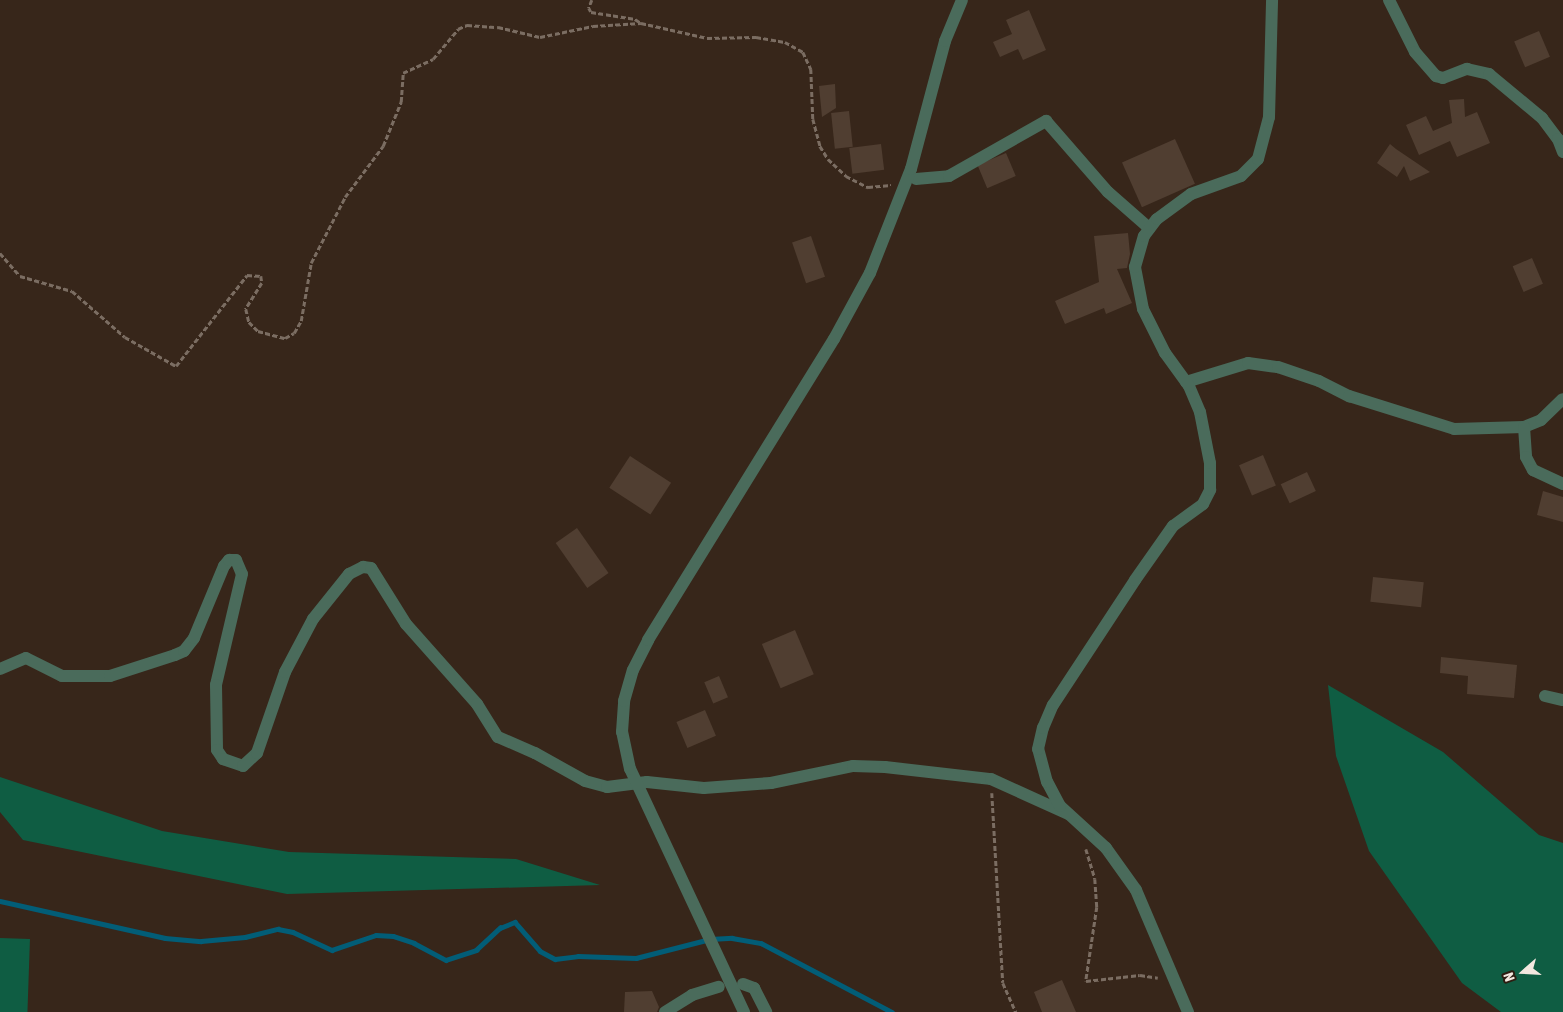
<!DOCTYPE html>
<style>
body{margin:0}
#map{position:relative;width:1563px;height:1012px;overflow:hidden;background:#37261a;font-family:"Asap Condensed",sans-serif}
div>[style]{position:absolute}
.forest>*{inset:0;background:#0f5d43;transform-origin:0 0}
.stream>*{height:4.5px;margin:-2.25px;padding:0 2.25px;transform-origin:2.25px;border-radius:2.25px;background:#025d77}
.building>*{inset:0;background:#503e31;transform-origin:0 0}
.path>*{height:2.5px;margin-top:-1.25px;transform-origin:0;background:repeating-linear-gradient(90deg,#7b6d62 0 5px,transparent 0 7.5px)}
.minor>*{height:12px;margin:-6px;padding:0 6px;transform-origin:6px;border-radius:6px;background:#4a6b5b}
span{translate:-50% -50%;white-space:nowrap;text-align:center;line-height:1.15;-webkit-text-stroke:4.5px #2d1d11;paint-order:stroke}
.north{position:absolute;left:1498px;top:947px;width:50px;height:50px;-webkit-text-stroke:4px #2d1d11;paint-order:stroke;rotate:251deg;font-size:14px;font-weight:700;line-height:20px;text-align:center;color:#f3e8e0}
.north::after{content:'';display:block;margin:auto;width:18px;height:22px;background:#f3e8e0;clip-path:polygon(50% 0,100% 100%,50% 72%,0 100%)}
</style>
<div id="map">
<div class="forest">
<i style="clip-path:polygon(1328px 685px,1443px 752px,1539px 835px,1563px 843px,1563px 1012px,1501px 1012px,1462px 983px,1369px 851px,1336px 756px)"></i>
<i style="clip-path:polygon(0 777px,162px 831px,289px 852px,516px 859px,600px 885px,287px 894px,23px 840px,0 812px)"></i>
<i style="left:0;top:938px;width:30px;height:74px;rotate:2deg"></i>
</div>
<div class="stream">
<i style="left:0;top:901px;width:169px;rotate:12.6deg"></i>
<i style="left:165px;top:938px;width:36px;rotate:5deg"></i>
<i style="left:201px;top:941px;width:44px;rotate:-5.2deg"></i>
<i style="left:245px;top:937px;width:34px;rotate:-14deg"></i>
<i style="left:278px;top:929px;width:15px;rotate:11deg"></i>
<i style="left:293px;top:932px;width:43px;rotate:24.8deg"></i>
<i style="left:332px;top:950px;width:46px;rotate:-18.8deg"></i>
<i style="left:376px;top:935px;width:17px;rotate:3deg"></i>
<i style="left:393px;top:936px;width:22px;rotate:18deg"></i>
<i style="left:414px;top:943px;width:36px;rotate:28deg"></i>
<i style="left:446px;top:960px;width:32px;rotate:-18deg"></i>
<i style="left:476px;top:950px;width:33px;rotate:-43deg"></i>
<i style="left:500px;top:928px;width:16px;rotate:-22deg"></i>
<i style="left:515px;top:922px;width:38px;rotate:49deg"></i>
<i style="left:540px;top:951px;width:17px;rotate:28deg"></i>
<i style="left:555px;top:959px;width:23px;rotate:-7deg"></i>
<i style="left:578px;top:956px;width:58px;rotate:2deg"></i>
<i style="left:636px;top:958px;width:76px;rotate:-14.4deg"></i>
<i style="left:710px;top:939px;width:22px;rotate:-3deg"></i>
<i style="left:732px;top:938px;width:29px;rotate:10deg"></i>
<i style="left:761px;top:943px;width:148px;rotate:27.8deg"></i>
</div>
<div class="building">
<i style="clip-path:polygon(1029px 10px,1046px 50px,1023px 60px,1018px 49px,1000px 57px,993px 42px,1012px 34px,1006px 20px)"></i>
<i style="left:1539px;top:31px;width:28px;height:27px;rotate:67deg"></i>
<i style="clip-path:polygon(835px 84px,836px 108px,822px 117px,819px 86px)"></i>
<i style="clip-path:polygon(1464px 99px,1465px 117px,1477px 112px,1490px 143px,1457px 157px,1450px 141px,1419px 155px,1406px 125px,1426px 116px,1433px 131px,1452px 123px,1449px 100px)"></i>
<i style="left:849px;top:111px;width:36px;height:18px;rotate:84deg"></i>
<i style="left:1175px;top:139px;width:49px;height:58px;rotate:66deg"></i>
<i style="left:881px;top:144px;width:26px;height:32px;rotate:83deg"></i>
<i style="clip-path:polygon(1390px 144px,1396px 149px,1430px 172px,1410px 181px,1404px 166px,1397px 177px,1377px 163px)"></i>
<i style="left:1006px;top:153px;width:25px;height:31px;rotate:67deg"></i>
<i style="clip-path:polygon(1128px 233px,1130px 254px,1127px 268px,1117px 269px,1132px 303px,1106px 314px,1104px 308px,1065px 324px,1055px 301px,1099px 282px,1094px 236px)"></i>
<i style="left:811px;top:236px;width:43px;height:20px;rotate:71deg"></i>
<i style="left:1532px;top:258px;width:28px;height:21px;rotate:67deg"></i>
<i style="left:1263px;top:455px;width:33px;height:26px;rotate:67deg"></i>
<i style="left:630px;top:456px;width:49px;height:38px;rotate:33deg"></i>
<i style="left:1307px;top:472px;width:21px;height:29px;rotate:65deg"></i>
<i style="clip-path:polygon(1543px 491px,1563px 497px,1563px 522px,1537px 515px)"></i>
<i style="left:577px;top:528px;width:55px;height:26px;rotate:55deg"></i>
<i style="left:1373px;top:577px;width:51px;height:25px;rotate:6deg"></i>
<i style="left:795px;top:630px;width:48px;height:36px;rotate:67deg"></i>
<i style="clip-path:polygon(1441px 657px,1517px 665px,1514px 698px,1467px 694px,1468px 676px,1440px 673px)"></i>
<i style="left:719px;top:676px;width:23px;height:16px;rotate:67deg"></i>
<i style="left:705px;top:710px;width:28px;height:31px;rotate:67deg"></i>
<i style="clip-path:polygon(1062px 980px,1076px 1012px,1042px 1012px,1034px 992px)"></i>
<i style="clip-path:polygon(652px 991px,659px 1007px,657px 1012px,624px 1012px,625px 992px)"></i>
</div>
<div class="path">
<i style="left:592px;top:0;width:9px;rotate:111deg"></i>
<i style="left:589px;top:8px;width:4px;rotate:63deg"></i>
<i style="left:591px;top:12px;width:45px;rotate:9deg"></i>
<i style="left:635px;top:19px;width:7px;rotate:34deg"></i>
<i style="left:0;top:253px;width:30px;rotate:49deg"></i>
<i style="left:20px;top:276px;width:54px;rotate:16.1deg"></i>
<i style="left:72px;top:291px;width:70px;rotate:41deg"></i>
<i style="left:125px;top:337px;width:59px;rotate:29.6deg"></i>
<i style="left:176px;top:366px;width:115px;rotate:-52deg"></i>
<i style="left:247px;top:275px;width:14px;rotate:4deg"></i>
<i style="left:261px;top:276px;width:7px;rotate:82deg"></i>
<i style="left:262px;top:283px;width:31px;rotate:122deg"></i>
<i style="left:246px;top:309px;width:13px;rotate:77deg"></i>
<i style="left:249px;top:322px;width:13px;rotate:45deg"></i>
<i style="left:258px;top:331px;width:28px;rotate:15deg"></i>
<i style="left:285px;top:338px;width:10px;rotate:-29deg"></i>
<i style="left:294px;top:333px;width:14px;rotate:-60deg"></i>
<i style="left:301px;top:321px;width:59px;rotate:-80.2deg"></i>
<i style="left:311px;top:263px;width:74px;rotate:-62.7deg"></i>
<i style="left:345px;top:197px;width:64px;rotate:-53.3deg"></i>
<i style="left:383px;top:146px;width:48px;rotate:-67.8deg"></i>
<i style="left:401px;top:102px;width:29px;rotate:-86deg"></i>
<i style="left:403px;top:73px;width:33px;rotate:-25deg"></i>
<i style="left:433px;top:59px;width:39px;rotate:-50deg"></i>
<i style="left:458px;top:29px;width:10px;rotate:-24deg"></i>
<i style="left:467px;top:25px;width:31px;rotate:4deg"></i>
<i style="left:498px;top:27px;width:43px;rotate:13.4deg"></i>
<i style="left:540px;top:37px;width:54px;rotate:-11.7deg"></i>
<i style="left:593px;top:26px;width:48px;rotate:-3.6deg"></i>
<i style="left:641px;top:23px;width:68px;rotate:12.8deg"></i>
<i style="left:707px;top:38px;width:49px;rotate:-1.2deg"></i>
<i style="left:756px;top:37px;width:29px;rotate:10deg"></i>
<i style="left:785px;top:42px;width:21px;rotate:29deg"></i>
<i style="left:803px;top:52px;width:19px;rotate:65deg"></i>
<i style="left:811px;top:69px;width:50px;rotate:87.7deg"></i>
<i style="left:813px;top:119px;width:28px;rotate:75deg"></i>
<i style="left:820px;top:146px;width:15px;rotate:58deg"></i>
<i style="left:828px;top:159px;width:25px;rotate:43deg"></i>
<i style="left:846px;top:176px;width:25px;rotate:27deg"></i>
<i style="left:868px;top:187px;width:23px;rotate:-5deg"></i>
<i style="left:992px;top:793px;width:190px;rotate:86.7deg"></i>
<i style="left:1003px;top:983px;width:32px;rotate:66deg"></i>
<i style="left:1086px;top:849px;width:31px;rotate:73deg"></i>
<i style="left:1095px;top:879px;width:28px;rotate:86deg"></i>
<i style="left:1097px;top:907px;width:75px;rotate:98.5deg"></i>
<i style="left:1086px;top:981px;width:54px;rotate:-6.3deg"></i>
<i style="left:1140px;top:975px;width:18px;rotate:9deg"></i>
</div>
<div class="minor">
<i style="left:1389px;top:0;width:58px;rotate:63.4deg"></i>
<i style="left:1415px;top:52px;width:32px;rotate:49deg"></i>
<i style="left:1436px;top:76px;width:7px;rotate:16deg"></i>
<i style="left:1443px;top:78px;width:26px;rotate:-21deg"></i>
<i style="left:1467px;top:69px;width:23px;rotate:13deg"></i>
<i style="left:1489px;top:74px;width:69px;rotate:39.7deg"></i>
<i style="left:1542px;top:118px;width:26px;rotate:53deg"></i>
<i style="left:1558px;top:139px;width:14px;rotate:69deg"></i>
<i style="left:916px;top:179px;width:33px;rotate:-5deg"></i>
<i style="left:949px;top:176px;width:112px;rotate:-29.6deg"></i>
<i style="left:1046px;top:121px;width:94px;rotate:48.9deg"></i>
<i style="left:1108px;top:192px;width:55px;rotate:41.3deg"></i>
<i style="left:1186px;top:382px;width:65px;rotate:-17deg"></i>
<i style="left:1248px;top:363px;width:30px;rotate:8deg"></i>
<i style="left:1278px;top:367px;width:43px;rotate:18.9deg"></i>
<i style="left:1319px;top:381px;width:34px;rotate:27deg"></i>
<i style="left:1349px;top:396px;width:110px;rotate:17.4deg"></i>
<i style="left:1454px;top:429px;width:70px;rotate:-1.6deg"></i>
<i style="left:1524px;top:427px;width:18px;rotate:-22deg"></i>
<i style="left:1541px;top:420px;width:30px;rotate:-44deg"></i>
<i style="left:1524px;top:427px;width:30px;rotate:86deg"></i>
<i style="left:1526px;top:457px;width:15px;rotate:62deg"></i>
<i style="left:1533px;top:470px;width:33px;rotate:25deg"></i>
<i style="left:0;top:669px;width:28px;rotate:-23deg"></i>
<i style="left:26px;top:658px;width:40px;rotate:26.6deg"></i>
<i style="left:62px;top:676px;width:48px"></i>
<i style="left:110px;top:676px;width:68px;rotate:-17.9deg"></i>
<i style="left:175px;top:655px;width:10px;rotate:-24deg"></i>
<i style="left:184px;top:651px;width:16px;rotate:-52deg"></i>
<i style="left:194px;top:638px;width:78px;rotate:-67.4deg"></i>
<i style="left:224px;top:566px;width:8px;rotate:-50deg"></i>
<i style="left:229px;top:560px;width:7px"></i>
<i style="left:236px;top:560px;width:15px;rotate:67deg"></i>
<i style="left:242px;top:574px;width:114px;rotate:103.2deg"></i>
<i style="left:216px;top:685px;width:65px;rotate:89.1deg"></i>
<i style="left:217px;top:750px;width:11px;rotate:56deg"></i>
<i style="left:223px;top:759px;width:21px;rotate:19deg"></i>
<i style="left:243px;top:766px;width:19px;rotate:-43deg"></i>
<i style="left:257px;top:753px;width:86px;rotate:-70.9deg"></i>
<i style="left:285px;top:672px;width:60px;rotate:-62.2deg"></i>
<i style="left:313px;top:619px;width:58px;rotate:-51.3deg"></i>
<i style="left:349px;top:574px;width:16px;rotate:-27deg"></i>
<i style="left:363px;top:567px;width:8px;rotate:7deg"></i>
<i style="left:371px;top:568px;width:66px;rotate:58deg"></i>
<i style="left:406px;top:624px;width:107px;rotate:48.4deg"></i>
<i style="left:477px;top:704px;width:39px;rotate:58deg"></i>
<i style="left:498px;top:737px;width:40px;rotate:23.4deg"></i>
<i style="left:535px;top:753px;width:57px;rotate:29.2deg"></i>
<i style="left:585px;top:781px;width:23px;rotate:15deg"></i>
<i style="left:607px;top:787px;width:40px;rotate:-7.1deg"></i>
<i style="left:647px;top:782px;width:57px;rotate:6deg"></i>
<i style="left:704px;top:788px;width:67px;rotate:-4.3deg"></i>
<i style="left:771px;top:783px;width:84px;rotate:-11.7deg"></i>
<i style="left:853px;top:766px;width:32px;rotate:2deg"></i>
<i style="left:885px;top:767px;width:107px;rotate:6.5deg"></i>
<i style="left:991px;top:779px;width:85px;rotate:24.4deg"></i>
<i style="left:1545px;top:696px;width:18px;rotate:13deg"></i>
<i style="left:743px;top:984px;width:12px;rotate:20deg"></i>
<i style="left:754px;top:988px;width:27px;rotate:63deg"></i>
<i style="left:665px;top:1012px;width:32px;rotate:-32deg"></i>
<i style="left:692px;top:995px;width:28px;rotate:-17deg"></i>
<i style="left:744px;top:1012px;width:268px;rotate:-115.1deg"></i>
<i style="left:630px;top:769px;width:38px;rotate:-102deg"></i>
<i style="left:622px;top:732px;width:31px;rotate:-86deg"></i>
<i style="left:624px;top:701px;width:32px;rotate:-74deg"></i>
<i style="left:633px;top:670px;width:34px;rotate:-63deg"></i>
<i style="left:648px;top:640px;width:354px;rotate:-58.3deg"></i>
<i style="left:834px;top:339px;width:75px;rotate:-61.4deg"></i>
<i style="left:870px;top:273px;width:112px;rotate:-68.5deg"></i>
<i style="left:911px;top:169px;width:132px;rotate:-75.1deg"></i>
<i style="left:945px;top:41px;width:44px;rotate:-67.5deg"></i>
<i style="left:1188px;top:1012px;width:133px;rotate:-113.1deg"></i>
<i style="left:1136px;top:890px;width:52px;rotate:-125.5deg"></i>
<i style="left:1106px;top:848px;width:62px;rotate:-137.6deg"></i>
<i style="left:1060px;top:806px;width:27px;rotate:-118deg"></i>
<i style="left:1047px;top:782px;width:34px;rotate:-105deg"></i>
<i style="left:1038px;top:749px;width:22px;rotate:-77deg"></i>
<i style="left:1043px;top:728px;width:25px;rotate:-67deg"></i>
<i style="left:1053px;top:705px;width:149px;rotate:-56.7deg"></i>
<i style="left:1135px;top:580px;width:66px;rotate:-54.9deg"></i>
<i style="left:1173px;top:526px;width:37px;rotate:-36deg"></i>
<i style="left:1203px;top:504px;width:16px;rotate:-63deg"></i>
<i style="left:1210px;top:490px;width:27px;rotate:-90deg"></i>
<i style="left:1210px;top:463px;width:52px;rotate:-101.1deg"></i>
<i style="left:1200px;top:412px;width:28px;rotate:-113deg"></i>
<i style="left:1189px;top:386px;width:41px;rotate:-126deg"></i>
<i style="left:1165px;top:353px;width:49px;rotate:-116.6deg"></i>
<i style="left:1143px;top:309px;width:43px;rotate:-100.8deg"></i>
<i style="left:1135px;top:267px;width:32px;rotate:-74deg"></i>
<i style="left:1144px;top:236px;width:21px;rotate:-53deg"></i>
<i style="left:1157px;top:219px;width:42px;rotate:-36.3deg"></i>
<i style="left:1191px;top:194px;width:53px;rotate:-19.8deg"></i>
<i style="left:1241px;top:176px;width:24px;rotate:-45deg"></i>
<i style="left:1258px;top:159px;width:43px;rotate:-75.3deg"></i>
<i style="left:1269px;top:117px;width:117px;rotate:-88.5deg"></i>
</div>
<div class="north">N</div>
</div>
